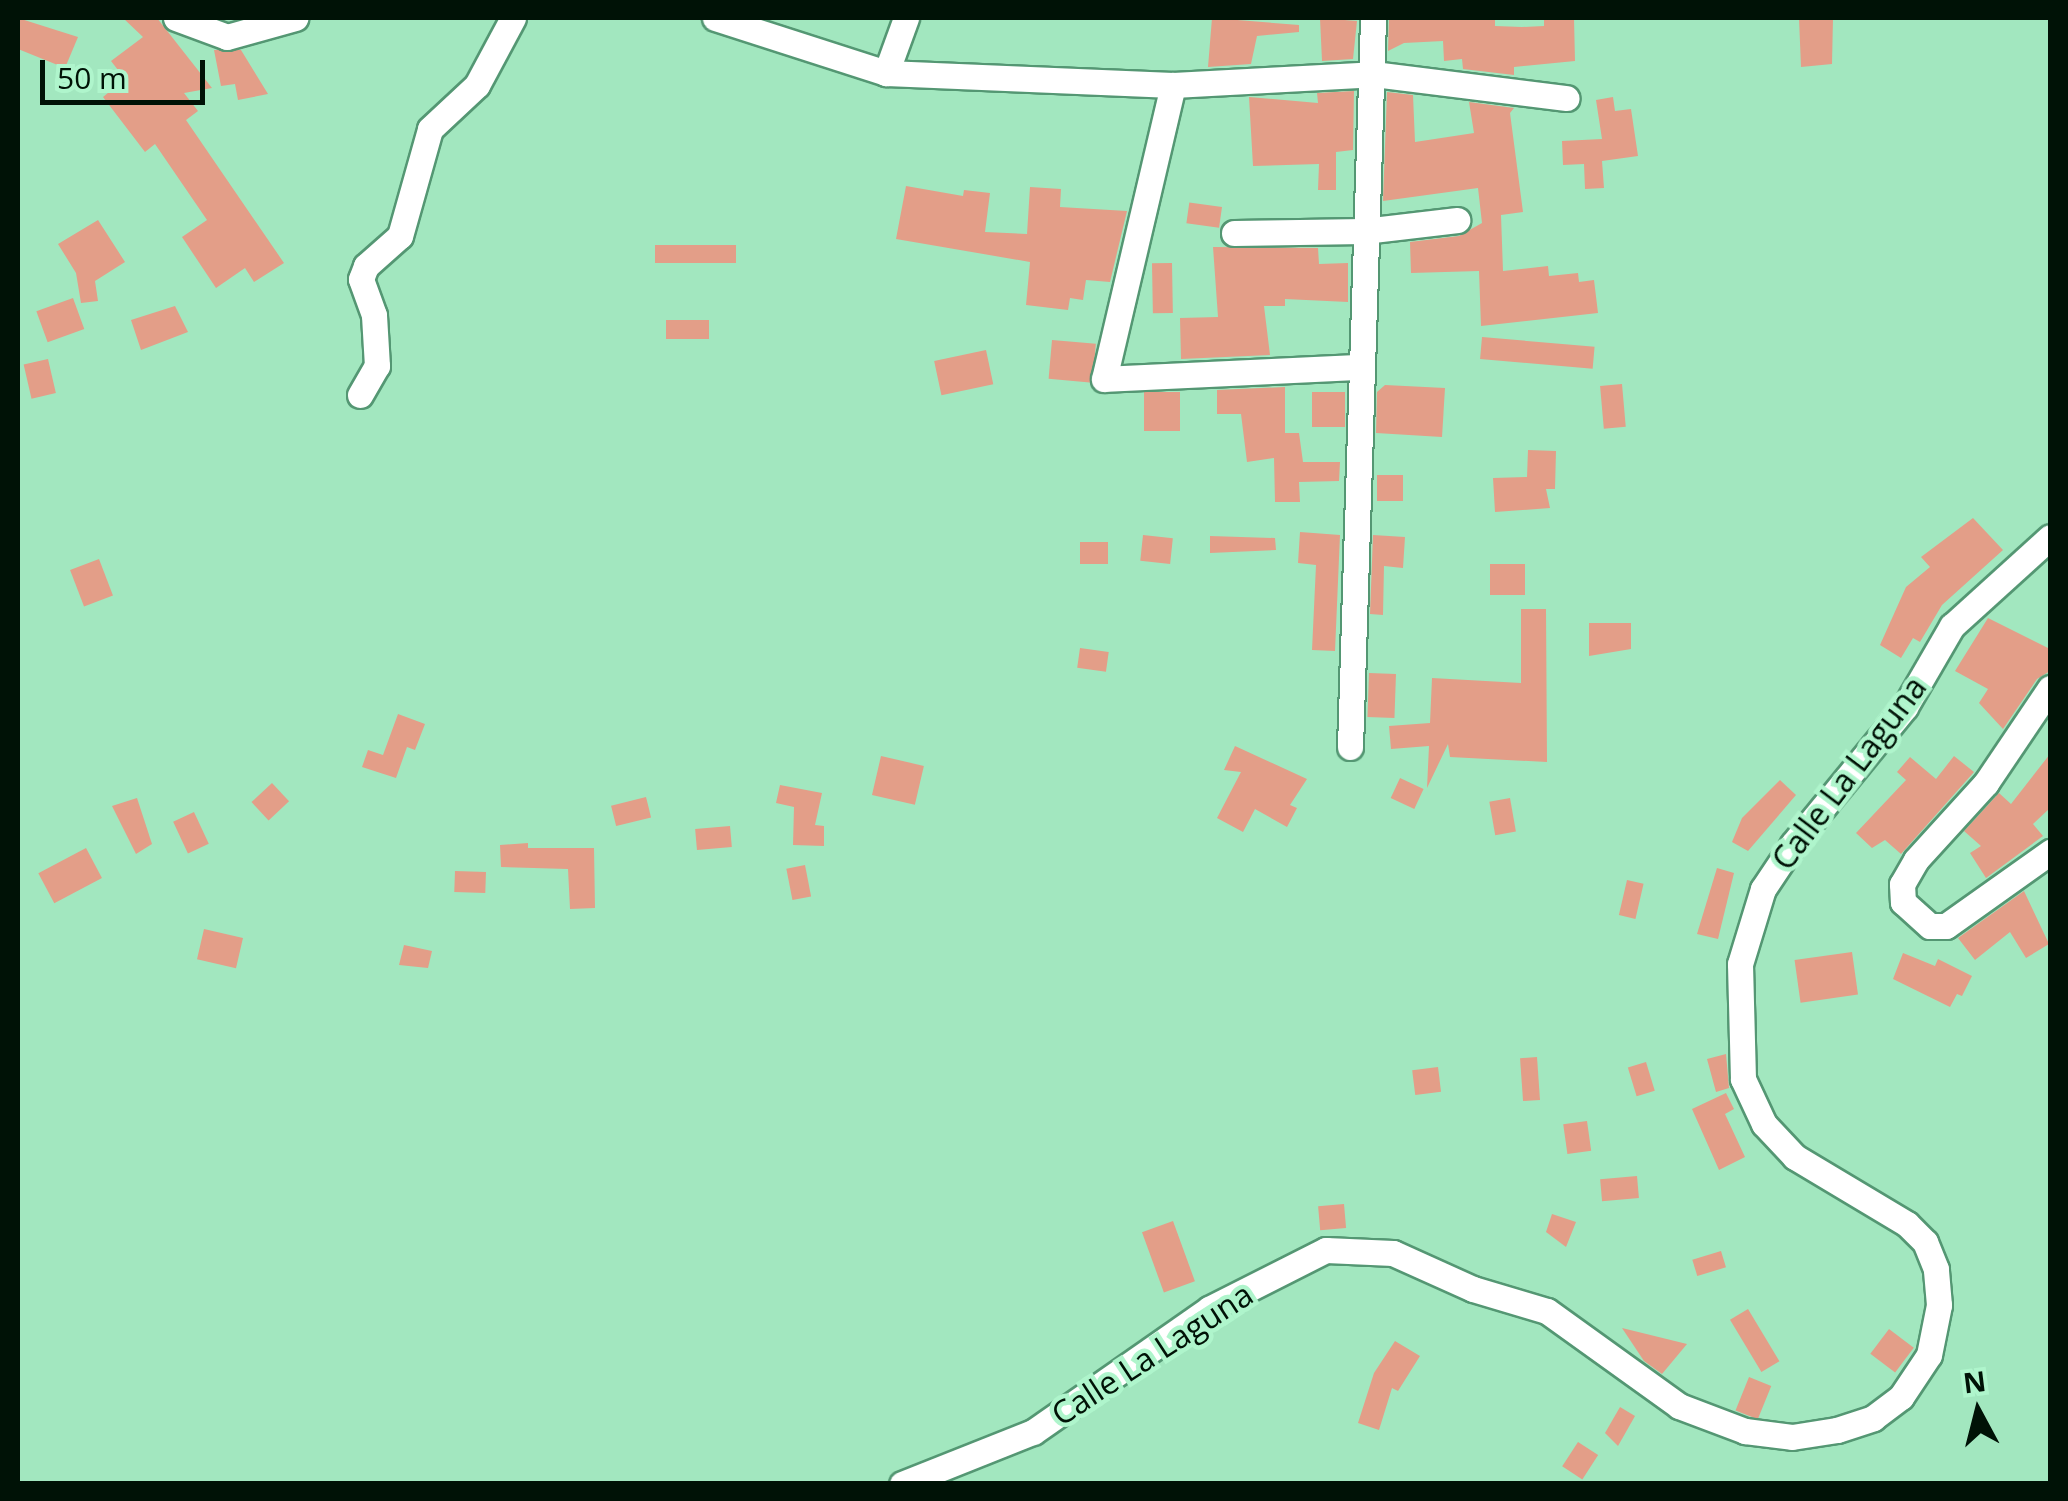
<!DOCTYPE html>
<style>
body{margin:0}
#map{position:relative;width:2068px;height:1501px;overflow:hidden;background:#a2e7bf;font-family:"Open Sans",sans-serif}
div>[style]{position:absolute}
.building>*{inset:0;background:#e39e88;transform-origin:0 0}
.roads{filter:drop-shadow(2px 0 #549773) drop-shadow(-2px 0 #549773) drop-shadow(0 2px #549773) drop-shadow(0 -2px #549773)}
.minor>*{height:25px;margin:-12.5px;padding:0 12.5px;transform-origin:12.5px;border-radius:12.5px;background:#fff}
span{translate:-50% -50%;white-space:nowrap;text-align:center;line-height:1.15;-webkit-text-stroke:9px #aff5cc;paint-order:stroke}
.street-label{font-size:32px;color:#001206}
.frame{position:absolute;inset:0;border:20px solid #001206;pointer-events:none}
.north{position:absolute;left:1928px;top:1361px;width:100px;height:100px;-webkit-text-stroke:8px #aff5cc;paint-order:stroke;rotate:353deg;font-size:28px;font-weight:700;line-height:40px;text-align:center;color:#001206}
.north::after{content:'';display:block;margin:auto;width:35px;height:45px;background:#001206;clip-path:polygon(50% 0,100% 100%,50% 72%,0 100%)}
.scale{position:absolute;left:40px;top:60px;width:165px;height:45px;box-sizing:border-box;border:5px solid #001206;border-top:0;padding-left:12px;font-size:30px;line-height:35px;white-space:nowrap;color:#001206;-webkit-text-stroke:8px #aff5cc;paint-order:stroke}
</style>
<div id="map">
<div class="building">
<i style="clip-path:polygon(18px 18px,78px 37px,65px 68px,18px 49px)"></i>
<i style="clip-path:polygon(123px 18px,157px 18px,212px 88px,184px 93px,198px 111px,186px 120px,284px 263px,254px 282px,245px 268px,216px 288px,182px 237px,207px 220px,155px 144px,145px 152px,103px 97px,125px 79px,111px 61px,143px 37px)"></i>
<i style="clip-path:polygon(1212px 18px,1299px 25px,1299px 32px,1257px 36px,1251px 64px,1208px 67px)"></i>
<i style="clip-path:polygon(1320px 18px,1357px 21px,1353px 59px,1322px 61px)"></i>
<i style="clip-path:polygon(1495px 18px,1495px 26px,1522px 27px,1544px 26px,1544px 18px,1574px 18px,1575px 61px,1514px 67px,1514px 75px,1463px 69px,1462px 59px,1444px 61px,1443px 41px,1404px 43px,1388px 51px,1389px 19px)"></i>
<i style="clip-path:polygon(1799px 18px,1833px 18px,1832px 64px,1801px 67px)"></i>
<i style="clip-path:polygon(214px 50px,241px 50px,268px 94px,238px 100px,235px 84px,221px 86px)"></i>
<i style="clip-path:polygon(1354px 91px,1353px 150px,1336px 152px,1336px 190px,1318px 190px,1319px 164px,1253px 166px,1249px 97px,1318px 103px,1317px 93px)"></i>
<i style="clip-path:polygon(1387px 92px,1413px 95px,1415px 142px,1474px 133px,1469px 102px,1514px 108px,1510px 113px,1523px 212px,1501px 215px,1503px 271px,1548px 266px,1549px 276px,1578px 273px,1579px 282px,1594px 280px,1598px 313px,1481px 326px,1479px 271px,1411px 273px,1410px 242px,1459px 236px,1482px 223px,1478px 188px,1383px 201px)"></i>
<i style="clip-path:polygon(1613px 97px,1615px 111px,1631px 109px,1638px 156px,1602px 161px,1604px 188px,1585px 189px,1584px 164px,1563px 165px,1562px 141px,1602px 139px,1596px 100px)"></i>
<i style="clip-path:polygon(906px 186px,963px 196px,964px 190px,990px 193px,985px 232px,1027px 234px,1030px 187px,1061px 189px,1060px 207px,1127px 211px,1110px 282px,1086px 280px,1083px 300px,1070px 298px,1068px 310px,1026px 305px,1030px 262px,896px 239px)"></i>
<i style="left:1222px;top:207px;width:21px;height:33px;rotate:98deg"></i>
<i style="clip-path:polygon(98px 220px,125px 262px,95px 281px,98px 301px,81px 303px,76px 273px,58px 244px)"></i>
<i style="left:655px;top:245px;width:81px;height:18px"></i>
<i style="clip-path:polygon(1213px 247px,1318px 248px,1319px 264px,1348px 263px,1348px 302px,1285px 299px,1285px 306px,1264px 306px,1270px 355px,1181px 359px,1180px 318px,1218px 317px)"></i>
<i style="left:1172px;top:263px;width:50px;height:20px;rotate:89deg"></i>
<i style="left:73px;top:298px;width:33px;height:39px;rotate:70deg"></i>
<i style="clip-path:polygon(175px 306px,188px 332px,141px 350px,131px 320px)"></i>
<i style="left:666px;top:320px;width:43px;height:19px"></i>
<i style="left:1482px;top:337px;width:113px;height:22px;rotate:5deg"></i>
<i style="left:1052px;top:340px;width:44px;height:39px;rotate:5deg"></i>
<i style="left:986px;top:350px;width:35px;height:53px;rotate:78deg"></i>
<i style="left:48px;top:359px;width:35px;height:25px;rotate:77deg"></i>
<i style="left:1622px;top:384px;width:43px;height:22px;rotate:85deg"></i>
<i style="clip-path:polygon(1385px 385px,1445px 388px,1442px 437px,1376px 433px,1377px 392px)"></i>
<i style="clip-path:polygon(1285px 387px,1285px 433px,1299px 433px,1303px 462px,1340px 462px,1339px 481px,1299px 482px,1300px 502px,1275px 502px,1274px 458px,1247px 462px,1241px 414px,1217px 414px,1217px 390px)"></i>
<i style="left:1180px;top:392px;width:39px;height:36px;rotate:90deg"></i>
<i style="left:1312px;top:392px;width:33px;height:35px"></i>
<i style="clip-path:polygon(1528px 450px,1556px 451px,1555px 489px,1546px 489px,1550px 508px,1495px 512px,1493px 478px,1527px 477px)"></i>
<i style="left:1377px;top:475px;width:26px;height:26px"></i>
<i style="clip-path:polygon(1973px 518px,2003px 550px,1942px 605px,1920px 642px,1913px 638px,1901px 658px,1880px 645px,1906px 587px,1930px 567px,1921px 557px)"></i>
<i style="clip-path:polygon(1300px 532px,1340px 535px,1335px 651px,1312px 650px,1316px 565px,1298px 563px)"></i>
<i style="left:1143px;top:535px;width:30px;height:26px;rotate:6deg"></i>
<i style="clip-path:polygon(1373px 535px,1405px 537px,1403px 568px,1384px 566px,1383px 615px,1370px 614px)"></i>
<i style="clip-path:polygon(1210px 536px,1275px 538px,1276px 550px,1210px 553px)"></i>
<i style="left:1080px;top:542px;width:28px;height:22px"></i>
<i style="left:99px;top:559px;width:39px;height:31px;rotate:69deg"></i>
<i style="left:1490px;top:564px;width:35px;height:31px"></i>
<i style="clip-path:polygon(1521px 609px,1546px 609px,1547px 762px,1450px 757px,1448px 744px,1427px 788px,1429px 746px,1391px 749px,1389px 726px,1430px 723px,1432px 678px,1521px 683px)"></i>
<i style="clip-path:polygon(1988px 618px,2050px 649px,2050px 671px,2037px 679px,2003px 729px,1979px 703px,1988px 689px,1955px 671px)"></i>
<i style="clip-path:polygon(1589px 623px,1631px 623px,1631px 649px,1589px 656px)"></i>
<i style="left:1080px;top:648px;width:29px;height:20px;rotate:8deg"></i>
<i style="left:1369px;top:673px;width:27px;height:44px;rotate:2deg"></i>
<i style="clip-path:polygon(398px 714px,425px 724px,415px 750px,407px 747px,396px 778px,362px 767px,368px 750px,383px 755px)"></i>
<i style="clip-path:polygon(1235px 746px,1307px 779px,1290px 805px,1297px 808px,1287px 827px,1255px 809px,1243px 832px,1217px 818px,1241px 772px,1224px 770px)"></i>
<i style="clip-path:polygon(2050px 754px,2050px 808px,2033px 824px,2043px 836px,1986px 878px,1970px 853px,1981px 846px,1964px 831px,1999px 793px,2011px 804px)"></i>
<i style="left:881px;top:756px;width:44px;height:40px;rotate:13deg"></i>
<i style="clip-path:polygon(1954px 756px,1974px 772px,1901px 854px,1885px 840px,1872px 848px,1856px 833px,1906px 780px,1897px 772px,1910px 757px,1936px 779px)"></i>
<i style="left:1400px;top:778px;width:26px;height:22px;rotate:25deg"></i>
<i style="clip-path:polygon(1780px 780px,1796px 795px,1748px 851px,1732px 842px,1742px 818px)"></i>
<i style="left:272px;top:783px;width:25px;height:28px;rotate:47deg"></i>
<i style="clip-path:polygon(780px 785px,822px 793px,815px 825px,824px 826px,824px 846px,793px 845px,794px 807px,776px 803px)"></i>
<i style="left:646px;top:797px;width:21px;height:36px;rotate:76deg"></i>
<i style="clip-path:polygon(137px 798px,152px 844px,136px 854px,112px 806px)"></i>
<i style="left:1510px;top:798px;width:34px;height:21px;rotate:80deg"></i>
<i style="left:194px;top:812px;width:35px;height:23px;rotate:65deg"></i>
<i style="left:730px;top:826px;width:21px;height:35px;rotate:85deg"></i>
<i style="clip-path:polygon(528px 843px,528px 848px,594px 848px,595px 908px,570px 909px,568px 869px,501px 867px,500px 845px)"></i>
<i style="left:86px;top:848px;width:34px;height:54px;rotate:62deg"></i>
<i style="left:805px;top:865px;width:32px;height:19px;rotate:79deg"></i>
<i style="clip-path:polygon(1717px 868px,1734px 873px,1718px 939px,1697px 934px)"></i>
<i style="left:455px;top:871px;width:31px;height:21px;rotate:2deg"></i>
<i style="left:1627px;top:880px;width:17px;height:36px;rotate:13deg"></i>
<i style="clip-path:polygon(2024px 891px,2049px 944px,2026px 958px,2010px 932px,1975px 960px,1958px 938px)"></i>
<i style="left:204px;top:929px;width:40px;height:31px;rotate:13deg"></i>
<i style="clip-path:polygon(404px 945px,432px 951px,428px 968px,399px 965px)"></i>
<i style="left:1852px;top:952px;width:43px;height:58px;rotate:82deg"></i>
<i style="clip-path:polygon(1903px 953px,1935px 966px,1938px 959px,1972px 976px,1962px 996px,1957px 994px,1950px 1007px,1893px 979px)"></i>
<i style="clip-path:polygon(1726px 1054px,1729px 1088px,1716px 1092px,1707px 1059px)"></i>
<i style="left:1537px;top:1057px;width:43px;height:17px;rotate:86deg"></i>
<i style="left:1646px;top:1062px;width:30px;height:19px;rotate:73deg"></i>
<i style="left:1438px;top:1067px;width:25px;height:26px;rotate:83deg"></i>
<i style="clip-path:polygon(1726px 1093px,1734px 1109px,1725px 1114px,1745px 1157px,1719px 1170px,1692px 1109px)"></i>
<i style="left:1587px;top:1121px;width:30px;height:24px;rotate:82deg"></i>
<i style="left:1637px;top:1176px;width:22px;height:37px;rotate:85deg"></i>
<i style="left:1344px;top:1204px;width:24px;height:26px;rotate:85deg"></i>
<i style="clip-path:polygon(1552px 1214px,1576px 1222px,1566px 1247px,1546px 1232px)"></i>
<i style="left:1173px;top:1221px;width:64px;height:33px;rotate:70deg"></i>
<i style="left:1721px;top:1251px;width:17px;height:30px;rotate:73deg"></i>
<i style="left:1748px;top:1309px;width:61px;height:21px;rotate:59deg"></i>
<i style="clip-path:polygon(1622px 1328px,1687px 1344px,1662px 1374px,1644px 1361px)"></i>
<i style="left:1889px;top:1329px;width:31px;height:31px;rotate:37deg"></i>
<i style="clip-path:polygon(1395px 1341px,1420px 1356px,1398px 1391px,1392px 1388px,1379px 1430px,1358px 1423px,1374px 1373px)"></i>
<i style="left:1749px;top:1377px;width:24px;height:36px;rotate:22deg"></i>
<i style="clip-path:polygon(1620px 1407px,1635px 1416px,1618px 1446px,1605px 1433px)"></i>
<i style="left:1578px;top:1442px;width:24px;height:29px;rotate:33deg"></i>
</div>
<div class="roads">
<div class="minor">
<i style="left:176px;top:18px;width:54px;rotate:20.4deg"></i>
<i style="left:227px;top:37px;width:71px;rotate:-15.6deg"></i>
<i style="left:715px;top:18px;width:180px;rotate:17.8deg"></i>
<i style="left:886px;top:73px;width:287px;rotate:2.4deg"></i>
<i style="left:1173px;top:85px;width:200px;rotate:-3.1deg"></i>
<i style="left:1373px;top:74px;width:195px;rotate:7.1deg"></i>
<i style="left:886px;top:73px;width:59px;rotate:-70deg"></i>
<i style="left:1173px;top:85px;width:302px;rotate:103.2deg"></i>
<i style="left:1104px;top:379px;width:256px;rotate:-2.7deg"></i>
<i style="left:1234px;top:233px;width:130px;rotate:-0.9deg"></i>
<i style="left:1364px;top:231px;width:94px;rotate:-6.7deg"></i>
<i style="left:360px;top:395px;width:34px;rotate:-60deg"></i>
<i style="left:377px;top:366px;width:51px;rotate:-93.4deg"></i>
<i style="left:374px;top:315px;width:38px;rotate:-110deg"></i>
<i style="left:361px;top:279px;width:14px;rotate:-69deg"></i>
<i style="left:366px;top:266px;width:45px;rotate:-41.4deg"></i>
<i style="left:400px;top:236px;width:111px;rotate:-74.3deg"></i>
<i style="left:430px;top:129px;width:64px;rotate:-43.1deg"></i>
<i style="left:477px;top:85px;width:76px;rotate:-61.8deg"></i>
<i style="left:2050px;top:688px;width:115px;rotate:124deg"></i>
<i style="left:1986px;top:783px;width:104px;rotate:132.3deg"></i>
<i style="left:1916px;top:860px;width:28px;rotate:120deg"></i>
<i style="left:1902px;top:884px;width:18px;rotate:87deg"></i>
<i style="left:1903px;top:902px;width:36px;rotate:42deg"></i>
<i style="left:1930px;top:926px;width:16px"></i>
<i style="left:1946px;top:926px;width:128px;rotate:-35.4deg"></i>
<i style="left:1350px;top:747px;width:729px;rotate:-88.19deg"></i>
<i style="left:902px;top:1484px;width:141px;rotate:-21.7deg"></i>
<i style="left:1033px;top:1432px;width:215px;rotate:-34.9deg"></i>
<i style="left:1209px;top:1309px;width:131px;rotate:-26.8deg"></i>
<i style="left:1326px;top:1250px;width:67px;rotate:2.6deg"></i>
<i style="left:1393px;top:1253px;width:88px;rotate:24.2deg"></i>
<i style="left:1473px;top:1289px;width:77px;rotate:16.6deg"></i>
<i style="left:1547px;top:1311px;width:163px;rotate:35.7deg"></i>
<i style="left:1679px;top:1406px;width:71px;rotate:20.7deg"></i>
<i style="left:1745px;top:1431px;width:47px;rotate:7.3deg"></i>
<i style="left:1792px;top:1437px;width:46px;rotate:-8.8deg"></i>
<i style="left:1837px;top:1430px;width:38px;rotate:-18deg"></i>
<i style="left:1873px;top:1418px;width:35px;rotate:-37deg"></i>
<i style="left:1901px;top:1397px;width:50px;rotate:-56.3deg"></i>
<i style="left:1929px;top:1355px;width:51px;rotate:-78.7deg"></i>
<i style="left:1939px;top:1305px;width:36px;rotate:-95deg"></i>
<i style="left:1936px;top:1269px;width:29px;rotate:-112deg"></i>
<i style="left:1925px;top:1242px;width:25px;rotate:-135deg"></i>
<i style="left:1907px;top:1224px;width:131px;rotate:-149.1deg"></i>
<i style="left:1795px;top:1157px;width:45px;rotate:-133.2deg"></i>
<i style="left:1764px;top:1124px;width:50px;rotate:-115deg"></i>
<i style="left:1743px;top:1079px;width:115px;rotate:-91.5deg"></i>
<i style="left:1740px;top:964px;width:78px;rotate:-73deg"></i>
<i style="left:1763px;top:889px;width:54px;rotate:-56.3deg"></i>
<i style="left:1793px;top:844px;width:177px;rotate:-50.7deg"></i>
<i style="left:1905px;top:707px;width:94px;rotate:-59.9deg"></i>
<i style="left:1952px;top:626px;width:132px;rotate:-42.2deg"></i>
</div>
</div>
<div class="street-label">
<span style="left:1849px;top:773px;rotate:-53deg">Calle La Laguna</span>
<span style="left:1152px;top:1354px;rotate:-33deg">Calle La Laguna</span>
</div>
<div class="frame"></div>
<div class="north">N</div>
<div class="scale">50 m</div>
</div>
